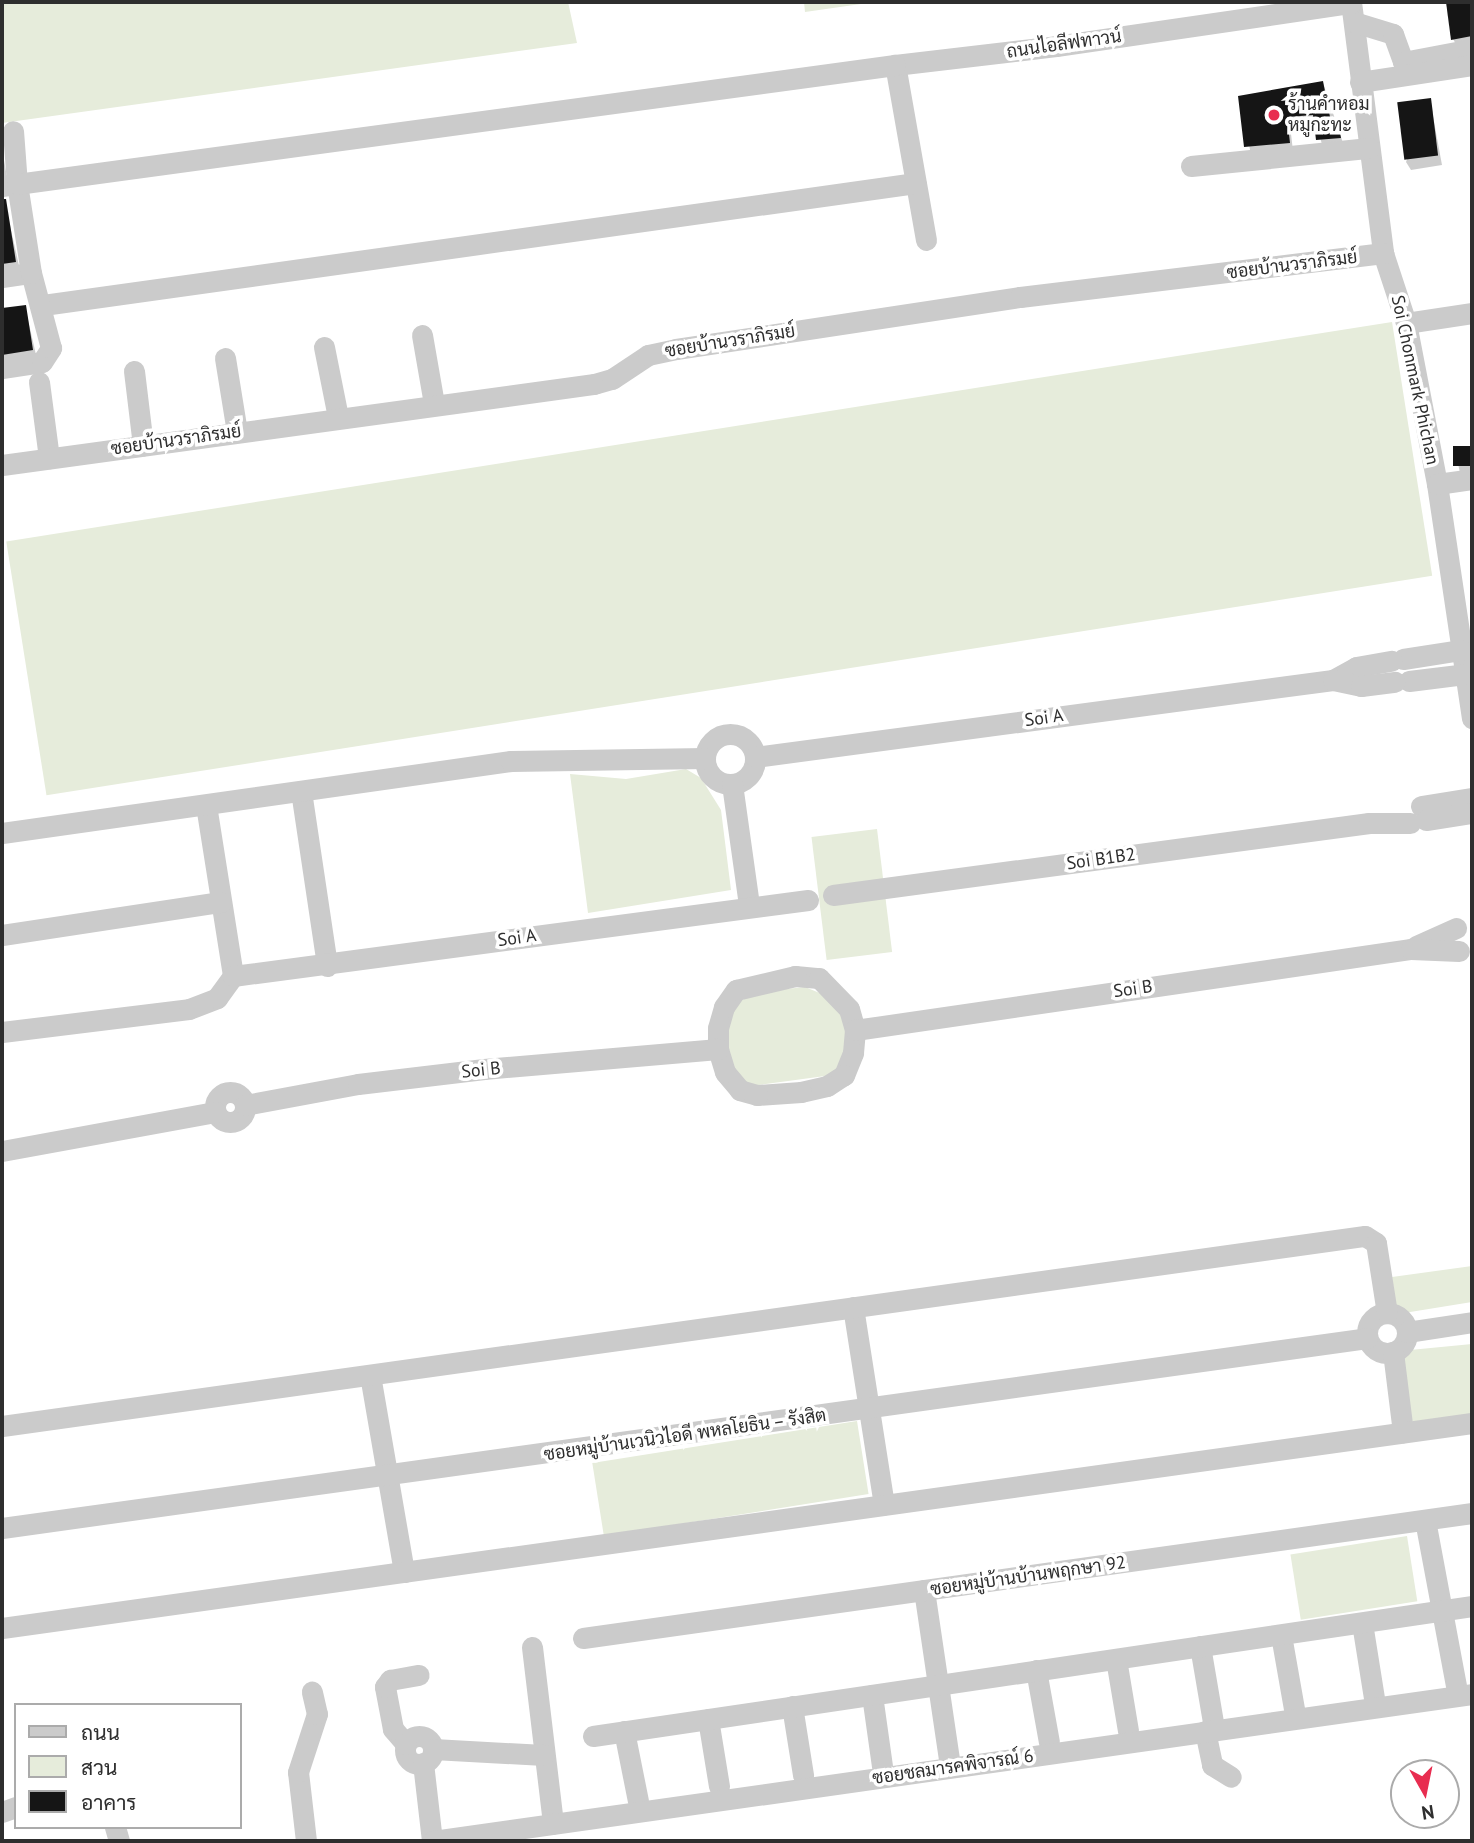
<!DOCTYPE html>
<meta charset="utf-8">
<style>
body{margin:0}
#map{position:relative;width:1474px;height:1843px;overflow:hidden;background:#fff;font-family:"PT Sans",Sarabun,sans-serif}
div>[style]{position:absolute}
.green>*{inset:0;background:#e6ecdb;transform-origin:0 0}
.shadow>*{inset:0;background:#0003}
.building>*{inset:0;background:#151515;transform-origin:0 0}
.minor>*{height:21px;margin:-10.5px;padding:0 10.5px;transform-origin:10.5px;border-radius:10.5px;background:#cbcbcb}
.minor>.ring{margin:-10.5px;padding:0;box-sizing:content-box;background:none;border:21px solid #cbcbcb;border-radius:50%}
.dots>*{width:19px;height:19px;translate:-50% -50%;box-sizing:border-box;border:4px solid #fff;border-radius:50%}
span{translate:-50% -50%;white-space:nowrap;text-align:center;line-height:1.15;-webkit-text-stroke:7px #fff;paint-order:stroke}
.street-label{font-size:18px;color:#2e2e2e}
.poi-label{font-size:18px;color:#2e2e2e}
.left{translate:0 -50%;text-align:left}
.frame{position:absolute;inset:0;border:4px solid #2e2e2e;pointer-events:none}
.legend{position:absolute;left:14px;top:1703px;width:228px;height:126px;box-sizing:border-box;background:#fff;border:2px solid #ababab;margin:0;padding:9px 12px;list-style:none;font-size:21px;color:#2e2e2e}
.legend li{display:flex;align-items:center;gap:14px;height:35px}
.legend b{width:35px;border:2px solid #ababab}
.north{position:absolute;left:1390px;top:1759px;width:70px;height:70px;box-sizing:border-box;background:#fff;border:2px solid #ababab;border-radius:50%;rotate:171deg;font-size:19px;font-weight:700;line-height:28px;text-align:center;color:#2e2e2e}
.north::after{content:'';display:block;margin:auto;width:24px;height:32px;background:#e82d50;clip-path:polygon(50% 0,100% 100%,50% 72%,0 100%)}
</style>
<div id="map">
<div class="green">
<i style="clip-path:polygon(2px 2px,568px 2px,577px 43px,2px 123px)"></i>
<i style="clip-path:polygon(804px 2px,875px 2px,805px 12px)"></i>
<i style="left:1392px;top:322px;width:257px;height:1403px;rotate:81deg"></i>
<i style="clip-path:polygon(686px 769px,701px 778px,721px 810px,731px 890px,588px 913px,570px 774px,626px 779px)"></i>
<i style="left:877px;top:829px;width:124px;height:66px;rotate:83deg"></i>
<i style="clip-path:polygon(805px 987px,827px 996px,850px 1023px,840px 1074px,750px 1086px,728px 1067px,723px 1021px,736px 1002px,767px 991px)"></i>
<i style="clip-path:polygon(1472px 1266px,1472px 1302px,1404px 1313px,1396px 1308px,1392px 1277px)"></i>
<i style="clip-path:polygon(1472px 1344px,1472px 1416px,1419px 1424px,1410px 1420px,1401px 1355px,1410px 1350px)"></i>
<i style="left:857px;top:1421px;width:74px;height:268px;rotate:81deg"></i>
<i style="left:1407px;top:1536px;width:66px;height:118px;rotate:81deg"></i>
</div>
<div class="shadow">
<i style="clip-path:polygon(1447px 2px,1472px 2px,1472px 46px,1458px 48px,1453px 39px)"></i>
<i style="clip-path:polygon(1323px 83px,1344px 146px,1323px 148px,1316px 123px,1290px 125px,1293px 151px,1251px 155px,1240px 97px)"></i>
<i style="clip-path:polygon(1430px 100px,1442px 165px,1411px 170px,1406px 162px)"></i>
<i style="clip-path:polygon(2px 149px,7px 177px,2px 177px)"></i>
<i style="clip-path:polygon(7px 212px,20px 270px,2px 273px,2px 213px)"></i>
<i style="clip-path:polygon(25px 307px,37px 359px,2px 366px,2px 310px)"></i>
<i style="clip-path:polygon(1472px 447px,1472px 472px,1460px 473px,1455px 450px)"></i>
</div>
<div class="building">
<i style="clip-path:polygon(1446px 2px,1472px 2px,1472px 36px,1451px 40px)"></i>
<i style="clip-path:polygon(1323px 81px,1331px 122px,1338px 122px,1341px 138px,1316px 140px,1313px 115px,1287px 117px,1290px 143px,1244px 147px,1238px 96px)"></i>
<i style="left:1431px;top:98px;width:58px;height:34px;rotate:83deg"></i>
<i style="clip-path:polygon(2px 199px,6px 199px,16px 262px,2px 264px)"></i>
<i style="clip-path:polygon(26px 305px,33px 350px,2px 355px,2px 308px)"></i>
<i style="left:1472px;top:446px;width:20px;height:19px;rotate:90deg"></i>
</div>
<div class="minor">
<i style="left:1351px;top:2px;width:253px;rotate:82.7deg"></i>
<i style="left:1383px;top:253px;width:74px;rotate:71.8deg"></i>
<i style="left:1406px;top:323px;width:164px;rotate:79.1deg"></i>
<i style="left:1437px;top:484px;width:237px;rotate:81.5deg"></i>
<i style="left:1354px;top:22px;width:41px;rotate:17.1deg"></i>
<i style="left:1393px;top:34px;width:30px;rotate:70deg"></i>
<i style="left:1403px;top:62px;width:70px;rotate:-10.7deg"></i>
<i style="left:1360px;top:82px;width:113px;rotate:-8.6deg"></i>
<i style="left:1191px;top:166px;width:179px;rotate:-5.8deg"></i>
<i style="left:2px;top:186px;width:15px;rotate:-8deg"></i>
<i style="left:17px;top:184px;width:53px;rotate:-94.3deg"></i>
<i style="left:926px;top:240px;width:178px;rotate:-100deg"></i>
<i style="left:895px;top:65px;width:162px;rotate:-6.7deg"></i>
<i style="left:1056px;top:46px;width:298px;rotate:-8.3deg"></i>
<i style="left:2px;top:277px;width:29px;rotate:-8deg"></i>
<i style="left:43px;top:305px;width:881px;rotate:-7.96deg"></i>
<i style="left:1406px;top:323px;width:67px;rotate:-8.6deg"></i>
<i style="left:422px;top:335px;width:70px;rotate:80.1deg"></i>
<i style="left:324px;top:347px;width:71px;rotate:78.7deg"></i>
<i style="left:225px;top:358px;width:75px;rotate:80.8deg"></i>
<i style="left:2px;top:368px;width:40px;rotate:-8.5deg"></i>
<i style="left:42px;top:362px;width:17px;rotate:-57deg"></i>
<i style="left:51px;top:348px;width:78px;rotate:-104.9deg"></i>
<i style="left:31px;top:273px;width:90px;rotate:-98.9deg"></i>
<i style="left:17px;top:184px;width:886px;rotate:-7.72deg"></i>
<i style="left:134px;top:371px;width:75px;rotate:83.1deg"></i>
<i style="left:39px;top:382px;width:77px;rotate:82.5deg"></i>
<i style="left:2px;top:465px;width:598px;rotate:-7.79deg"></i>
<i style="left:594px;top:384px;width:19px;rotate:-16deg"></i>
<i style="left:612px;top:379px;width:43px;rotate:-33.7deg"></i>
<i style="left:648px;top:355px;width:29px;rotate:-12deg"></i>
<i style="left:676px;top:349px;width:348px;rotate:-8.6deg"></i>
<i style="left:1020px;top:297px;width:366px;rotate:-6.9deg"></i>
<i style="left:1437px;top:484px;width:35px;rotate:-8deg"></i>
<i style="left:1403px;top:659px;width:59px;rotate:-8.8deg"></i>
<i style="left:1333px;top:680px;width:26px;rotate:-29deg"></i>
<i style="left:1356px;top:667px;width:36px;rotate:-10deg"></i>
<i style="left:1409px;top:681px;width:56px;rotate:-7.1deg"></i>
<i class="ring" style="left:705px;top:734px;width:29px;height:29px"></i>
<i style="left:755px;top:757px;width:583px;rotate:-7.59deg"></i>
<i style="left:1333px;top:680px;width:29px;rotate:12deg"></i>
<i style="left:1361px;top:686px;width:34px;rotate:-7deg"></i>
<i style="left:732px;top:784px;width:122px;rotate:82deg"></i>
<i style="left:301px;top:791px;width:177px;rotate:81.5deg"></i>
<i style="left:206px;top:805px;width:173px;rotate:81deg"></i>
<i style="left:1421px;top:806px;width:52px;rotate:-8.9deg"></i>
<i style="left:1426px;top:820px;width:47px;rotate:-8.7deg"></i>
<i style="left:2px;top:833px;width:514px;rotate:-8.05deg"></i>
<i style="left:511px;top:761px;width:194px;rotate:-0.9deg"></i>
<i style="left:833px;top:895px;width:541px;rotate:-7.65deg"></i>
<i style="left:1369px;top:823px;width:41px"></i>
<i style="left:2px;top:935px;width:221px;rotate:-8.6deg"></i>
<i style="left:1416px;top:946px;width:44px;rotate:-24.2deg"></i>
<i style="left:795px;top:976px;width:24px;rotate:5deg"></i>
<i style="left:819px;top:978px;width:43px;rotate:45.9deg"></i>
<i style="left:849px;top:1009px;width:22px;rotate:74deg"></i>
<i style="left:855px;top:1030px;width:23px;rotate:95deg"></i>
<i style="left:853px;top:1053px;width:24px;rotate:112deg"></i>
<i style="left:844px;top:1075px;width:20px;rotate:147deg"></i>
<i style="left:827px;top:1086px;width:27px;rotate:167deg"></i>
<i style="left:801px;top:1092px;width:44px;rotate:176.1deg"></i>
<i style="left:757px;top:1095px;width:18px;rotate:-164deg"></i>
<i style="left:740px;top:1090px;width:23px;rotate:-130deg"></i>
<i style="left:725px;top:1072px;width:24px;rotate:-107deg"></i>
<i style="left:718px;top:1049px;width:21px;rotate:-90deg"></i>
<i style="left:718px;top:1028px;width:22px;rotate:-74deg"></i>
<i style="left:724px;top:1007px;width:21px;rotate:-55deg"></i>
<i style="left:736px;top:990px;width:61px;rotate:-13.3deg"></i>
<i style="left:855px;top:1030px;width:562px;rotate:-8.29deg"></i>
<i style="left:1411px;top:949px;width:48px;rotate:2.4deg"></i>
<i style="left:2px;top:1032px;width:188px;rotate:-7deg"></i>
<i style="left:189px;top:1009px;width:30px;rotate:-21deg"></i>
<i style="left:217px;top:998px;width:27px;rotate:-54deg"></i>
<i style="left:233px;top:976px;width:580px;rotate:-7.53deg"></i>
<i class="ring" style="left:215px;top:1092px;width:9px;height:9px"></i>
<i style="left:245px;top:1105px;width:115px;rotate:-10.5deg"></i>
<i style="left:358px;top:1084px;width:127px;rotate:-6.8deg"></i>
<i style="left:484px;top:1069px;width:235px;rotate:-4.9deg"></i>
<i style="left:2px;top:1151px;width:217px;rotate:-10.4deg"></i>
<i style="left:853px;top:1307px;width:200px;rotate:81.1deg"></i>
<i class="ring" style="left:1367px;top:1313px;width:19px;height:19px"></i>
<i style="left:1407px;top:1332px;width:66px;rotate:-8.7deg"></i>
<i style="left:1393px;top:1352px;width:81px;rotate:82.9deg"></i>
<i style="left:370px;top:1375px;width:200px;rotate:80.2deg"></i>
<i style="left:2px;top:1426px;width:1376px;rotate:-7.94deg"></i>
<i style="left:1365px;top:1236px;width:13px;rotate:32deg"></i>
<i style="left:1376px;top:1243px;width:71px;rotate:81.1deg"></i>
<i style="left:1425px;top:1520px;width:169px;rotate:79.4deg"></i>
<i style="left:2px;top:1528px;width:1378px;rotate:-7.92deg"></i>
<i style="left:924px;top:1590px;width:172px;rotate:81.6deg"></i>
<i style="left:1362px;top:1623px;width:76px;rotate:80.9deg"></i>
<i style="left:2px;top:1628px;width:1484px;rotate:-7.94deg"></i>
<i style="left:1281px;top:1635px;width:75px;rotate:80deg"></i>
<i style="left:583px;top:1638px;width:898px;rotate:-8deg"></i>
<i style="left:1200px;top:1646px;width:77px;rotate:80.3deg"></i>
<i style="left:532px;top:1647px;width:178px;rotate:83.2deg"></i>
<i style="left:1116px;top:1659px;width:73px;rotate:80.5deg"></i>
<i style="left:1036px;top:1670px;width:73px;rotate:79.8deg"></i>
<i style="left:872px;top:1695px;width:72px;rotate:82deg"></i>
<i style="left:792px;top:1706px;width:70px;rotate:80.9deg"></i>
<i style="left:708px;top:1719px;width:68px;rotate:80.7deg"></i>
<i style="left:624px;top:1731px;width:71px;rotate:78.7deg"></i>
<i style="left:1205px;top:1731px;width:35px;rotate:78deg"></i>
<i style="left:1212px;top:1765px;width:22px;rotate:32deg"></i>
<i style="left:593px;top:1736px;width:889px;rotate:-8.41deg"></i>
<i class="ring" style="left:405px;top:1736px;width:7px;height:7px"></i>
<i style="left:406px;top:1744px;width:20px;rotate:-131deg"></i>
<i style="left:393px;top:1729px;width:43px;rotate:-100.8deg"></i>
<i style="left:385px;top:1687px;width:9px;rotate:-54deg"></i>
<i style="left:390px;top:1680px;width:29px;rotate:-10deg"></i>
<i style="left:433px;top:1749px;width:111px;rotate:3.1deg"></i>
<i style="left:423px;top:1763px;width:79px;rotate:83.4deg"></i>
<i style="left:2px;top:1812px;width:15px;rotate:-20deg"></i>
<i style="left:115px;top:1827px;width:15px;rotate:74deg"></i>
<i style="left:306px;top:1841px;width:69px;rotate:-96.6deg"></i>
<i style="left:298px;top:1772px;width:61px;rotate:-71.9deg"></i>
<i style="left:317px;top:1714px;width:23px;rotate:-103deg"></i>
<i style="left:433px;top:1841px;width:1049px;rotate:-8.05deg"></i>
</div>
<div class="dots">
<i style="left:1274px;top:115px;background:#e82d50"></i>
</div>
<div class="street-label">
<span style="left:1064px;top:44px;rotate:-8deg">ถนนไอลีฟทาวน์</span>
<span style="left:1292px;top:265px;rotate:-7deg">ซอยบ้านวราภิรมย์</span>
<span style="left:730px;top:341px;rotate:-9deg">ซอยบ้านวราภิรมย์</span>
<span style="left:1415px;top:380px;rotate:78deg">Soi Chonmark Phichan</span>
<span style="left:176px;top:440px;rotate:-8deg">ซอยบ้านวราภิรมย์</span>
<span style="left:1044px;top:718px;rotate:-8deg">Soi A</span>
<span style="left:1101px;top:859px;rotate:-8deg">Soi B1B2</span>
<span style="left:517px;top:938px;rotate:-8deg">Soi A</span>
<span style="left:1133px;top:989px;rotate:-8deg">Soi B</span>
<span style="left:481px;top:1070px;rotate:-6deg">Soi B</span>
<span style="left:685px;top:1435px;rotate:-8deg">ซอยหมู่บ้านเวนิวไอดี พหลโยธิน – รังสิต</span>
<span style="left:1028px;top:1576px;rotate:-8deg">ซอยหมู่บ้านบ้านพฤกษา 92</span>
<span style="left:953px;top:1767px;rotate:-8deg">ซอยชลมารคพิจารณ์ 6</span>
</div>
<div class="poi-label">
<span class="left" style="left:1288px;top:115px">ร้านคำหอม<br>หมูกะทะ</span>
</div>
<div class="frame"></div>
<ul class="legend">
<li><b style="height:9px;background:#cbcbcb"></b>ถนน</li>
<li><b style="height:19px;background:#e6ecdb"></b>สวน</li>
<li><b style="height:19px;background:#151515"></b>อาคาร</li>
</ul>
<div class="north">N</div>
</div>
